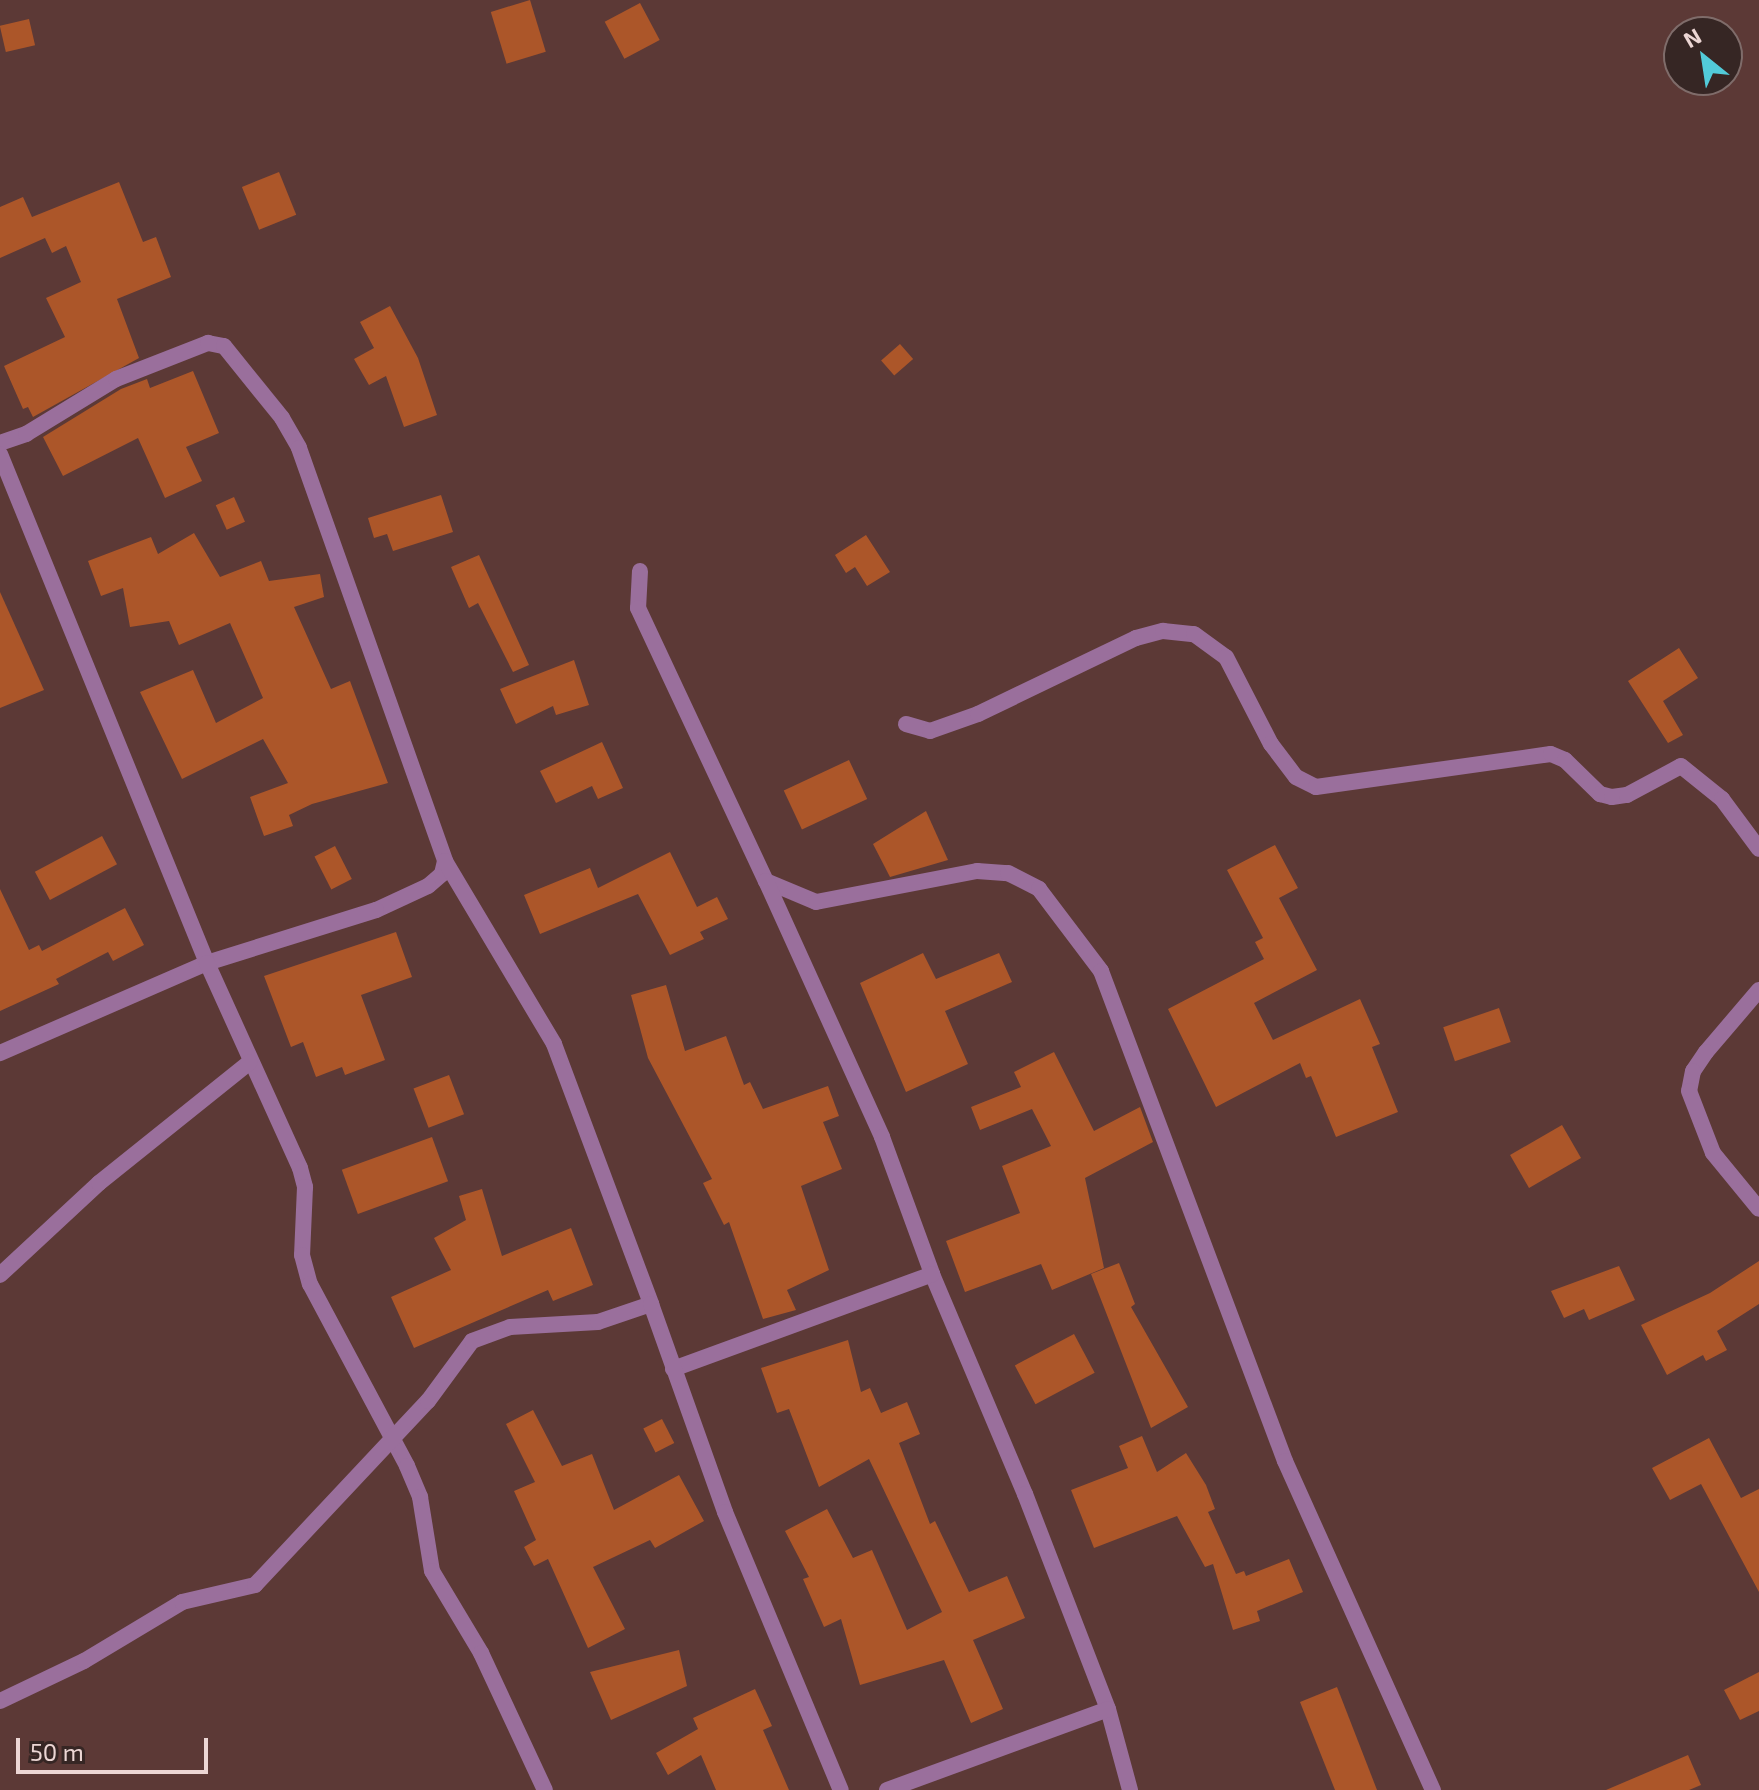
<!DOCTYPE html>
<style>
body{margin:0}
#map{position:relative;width:1759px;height:1790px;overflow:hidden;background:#5c3936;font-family:"Exo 2",sans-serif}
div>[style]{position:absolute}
.building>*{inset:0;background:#ac5629;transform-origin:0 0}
.minor>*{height:16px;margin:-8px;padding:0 8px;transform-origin:8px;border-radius:8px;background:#9a6f9c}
span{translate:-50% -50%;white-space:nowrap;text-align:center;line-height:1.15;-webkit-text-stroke:6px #362624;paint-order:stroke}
.north{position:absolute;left:1663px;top:16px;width:80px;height:80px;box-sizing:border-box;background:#362624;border:2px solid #7f6c6a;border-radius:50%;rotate:330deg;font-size:22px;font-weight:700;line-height:32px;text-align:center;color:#ecd6d4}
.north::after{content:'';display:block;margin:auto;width:28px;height:36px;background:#52cbd9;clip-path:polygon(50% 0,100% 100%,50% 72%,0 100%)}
.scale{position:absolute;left:16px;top:1738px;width:192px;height:36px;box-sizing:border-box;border:4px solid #ecd6d4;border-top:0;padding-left:10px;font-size:24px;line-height:28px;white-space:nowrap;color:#ecd6d4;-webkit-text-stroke:6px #362624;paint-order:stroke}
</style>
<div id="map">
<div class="building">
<i style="left:530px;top:0;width:54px;height:41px;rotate:73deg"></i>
<i style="left:640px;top:3px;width:42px;height:40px;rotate:62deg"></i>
<i style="left:29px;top:19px;width:27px;height:30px;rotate:77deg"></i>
<i style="left:279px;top:172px;width:46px;height:40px;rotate:68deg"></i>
<i style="clip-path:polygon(119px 182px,143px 242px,156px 237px,171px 277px,117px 299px,139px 358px,33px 417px,28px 407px,23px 409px,4px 366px,65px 337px,46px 298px,81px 282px,66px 246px,52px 253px,45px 238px,0 258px,0 207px,23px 197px,32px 217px)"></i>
<i style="clip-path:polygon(390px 306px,418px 358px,437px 415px,404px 427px,386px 376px,369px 385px,354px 359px,374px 348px,360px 322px)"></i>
<i style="left:900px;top:344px;width:20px;height:25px;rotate:49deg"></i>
<i style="clip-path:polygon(193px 371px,219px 433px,186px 447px,202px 481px,165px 498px,138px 438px,63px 476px,43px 437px,121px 389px,147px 379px,150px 388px)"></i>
<i style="clip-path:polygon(441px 495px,453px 532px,393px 551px,387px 534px,374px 538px,368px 518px)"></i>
<i style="left:234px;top:497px;width:27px;height:20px;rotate:66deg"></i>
<i style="clip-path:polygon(194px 533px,220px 577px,261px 561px,269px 581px,320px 574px,324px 597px,294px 607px,331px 689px,350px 681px,388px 783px,312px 804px,289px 815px,293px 826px,264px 836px,250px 797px,288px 783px,263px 739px,182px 779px,140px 692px,193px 670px,216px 723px,263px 698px,230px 623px,179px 645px,169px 621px,130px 627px,123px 588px,101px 596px,88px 561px,151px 537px,158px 554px)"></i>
<i style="clip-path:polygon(866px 535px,890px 572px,867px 586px,855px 567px,846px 573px,835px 555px)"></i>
<i style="clip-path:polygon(479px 555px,529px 665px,513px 672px,478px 603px,469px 608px,451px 567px)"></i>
<i style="clip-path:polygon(0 592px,44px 690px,0 708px)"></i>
<i style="clip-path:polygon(1679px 648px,1698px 678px,1663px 701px,1683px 735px,1668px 743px,1628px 681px)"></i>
<i style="clip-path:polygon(574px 660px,589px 705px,556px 715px,553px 706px,516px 724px,500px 689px)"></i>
<i style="clip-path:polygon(602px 742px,623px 788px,598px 799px,592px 786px,556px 803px,540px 771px)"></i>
<i style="left:849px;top:760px;width:43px;height:72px;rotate:65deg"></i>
<i style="clip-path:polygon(926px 811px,948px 860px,890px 877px,873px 844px)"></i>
<i style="left:102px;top:836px;width:32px;height:76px;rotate:62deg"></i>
<i style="clip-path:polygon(1275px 845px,1298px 888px,1279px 898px,1317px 970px,1254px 1003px,1273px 1040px,1360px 999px,1380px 1044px,1372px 1047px,1398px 1112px,1336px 1137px,1311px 1076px,1306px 1078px,1300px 1063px,1216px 1107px,1168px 1009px,1264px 959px,1255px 942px,1263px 938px,1227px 870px)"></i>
<i style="left:335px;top:846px;width:37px;height:23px;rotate:63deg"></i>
<i style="clip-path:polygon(670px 852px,697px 907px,717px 897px,728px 919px,700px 932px,704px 939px,670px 955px,638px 894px,540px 934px,524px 895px,590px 868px,598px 888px)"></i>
<i style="clip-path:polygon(0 889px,29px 950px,39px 945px,42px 951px,125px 908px,144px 945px,113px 961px,108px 952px,56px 979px,59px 984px,0 1011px)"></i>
<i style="clip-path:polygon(396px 932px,412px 977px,361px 995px,385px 1060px,345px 1075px,342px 1067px,316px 1077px,303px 1042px,291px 1047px,264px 976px)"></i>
<i style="clip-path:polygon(923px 953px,936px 979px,999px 953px,1012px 982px,945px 1011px,968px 1064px,906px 1092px,860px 983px)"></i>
<i style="clip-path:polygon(666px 985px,685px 1051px,726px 1036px,744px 1085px,750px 1082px,763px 1109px,828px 1086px,839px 1116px,823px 1122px,842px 1169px,801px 1186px,829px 1270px,787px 1290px,796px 1310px,763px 1319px,729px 1222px,724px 1225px,703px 1183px,712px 1179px,648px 1058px,631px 995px)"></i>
<i style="left:1499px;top:1008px;width:36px;height:59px;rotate:71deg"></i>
<i style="clip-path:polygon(1054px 1052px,1094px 1131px,1140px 1107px,1153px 1142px,1085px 1178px,1104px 1268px,1052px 1290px,1041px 1264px,965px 1292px,946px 1241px,1020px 1213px,1002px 1166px,1051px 1146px,1032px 1109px,980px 1130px,971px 1107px,1021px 1087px,1014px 1072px)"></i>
<i style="left:449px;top:1075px;width:42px;height:38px;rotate:69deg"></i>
<i style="left:1562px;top:1125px;width:38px;height:60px;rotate:60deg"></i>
<i style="left:432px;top:1137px;width:47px;height:96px;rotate:70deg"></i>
<i style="clip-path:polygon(482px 1189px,502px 1256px,571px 1228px,593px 1285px,553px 1301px,548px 1290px,414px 1348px,391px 1297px,451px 1270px,434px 1238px,466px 1220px,459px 1196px)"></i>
<i style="clip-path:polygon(1759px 1261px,1759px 1304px,1717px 1331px,1727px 1350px,1706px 1361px,1703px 1355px,1667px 1375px,1641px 1325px,1710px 1293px)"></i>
<i style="clip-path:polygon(1119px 1263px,1135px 1304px,1131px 1307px,1188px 1407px,1151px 1428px,1091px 1274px)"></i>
<i style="clip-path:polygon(1619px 1266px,1635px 1300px,1589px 1320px,1584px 1309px,1564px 1318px,1551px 1291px)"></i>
<i style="left:1074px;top:1334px;width:44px;height:67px;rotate:62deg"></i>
<i style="clip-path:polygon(848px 1340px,861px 1392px,870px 1388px,881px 1413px,907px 1402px,920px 1434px,899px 1443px,930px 1524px,935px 1521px,969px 1592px,1007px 1576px,1025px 1618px,973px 1640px,1003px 1709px,971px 1723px,944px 1660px,860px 1685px,841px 1619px,824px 1627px,803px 1579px,809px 1577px,785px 1531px,827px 1509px,853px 1558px,872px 1550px,907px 1630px,942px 1612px,869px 1459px,819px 1487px,789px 1409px,777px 1413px,761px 1368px)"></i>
<i style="clip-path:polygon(533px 1410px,562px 1466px,592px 1454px,614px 1510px,679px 1475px,704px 1521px,655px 1548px,650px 1540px,593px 1567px,625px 1629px,588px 1648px,548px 1559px,534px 1566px,524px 1547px,536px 1540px,514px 1491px,535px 1482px,506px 1424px)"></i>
<i style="left:662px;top:1419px;width:27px;height:21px;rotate:63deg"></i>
<i style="clip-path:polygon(1142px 1436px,1157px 1472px,1186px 1453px,1206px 1485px,1215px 1509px,1208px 1512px,1236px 1574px,1244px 1571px,1246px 1576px,1289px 1559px,1303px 1592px,1257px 1611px,1260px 1621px,1233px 1630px,1213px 1564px,1205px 1567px,1177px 1516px,1094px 1548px,1071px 1490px,1128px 1468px,1119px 1446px)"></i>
<i style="clip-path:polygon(1709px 1438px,1741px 1498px,1759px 1489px,1759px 1592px,1701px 1484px,1670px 1500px,1652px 1468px)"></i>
<i style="clip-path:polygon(679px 1650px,687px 1686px,611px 1720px,590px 1672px)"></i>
<i style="clip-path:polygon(1759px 1672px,1759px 1711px,1740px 1720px,1724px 1690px)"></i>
<i style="clip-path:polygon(1337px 1687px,1377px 1790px,1335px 1790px,1300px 1702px)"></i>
<i style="clip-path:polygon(755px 1689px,772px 1726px,763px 1730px,789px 1790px,716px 1790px,701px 1755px,668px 1775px,656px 1753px,698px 1729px,693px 1718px)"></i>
<i style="clip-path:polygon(1688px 1755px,1701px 1785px,1689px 1790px,1606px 1790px)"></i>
</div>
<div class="minor">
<i style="left:0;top:443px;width:28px;rotate:-19deg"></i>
<i style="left:26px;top:434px;width:105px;rotate:-31.4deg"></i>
<i style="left:116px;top:379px;width:99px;rotate:-21.4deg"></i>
<i style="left:208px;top:343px;width:16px;rotate:11deg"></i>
<i style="left:224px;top:346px;width:92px;rotate:51.1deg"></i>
<i style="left:282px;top:418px;width:34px;rotate:60deg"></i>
<i style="left:299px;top:448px;width:438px;rotate:70.5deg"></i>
<i style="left:445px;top:861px;width:13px;rotate:103deg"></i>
<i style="left:442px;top:874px;width:18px;rotate:139deg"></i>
<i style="left:428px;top:886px;width:57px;rotate:155.2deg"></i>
<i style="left:376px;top:910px;width:177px;rotate:162.6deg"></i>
<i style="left:207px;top:963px;width:226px;rotate:156.5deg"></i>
<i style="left:0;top:454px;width:549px;rotate:67.87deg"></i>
<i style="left:207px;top:963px;width:225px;rotate:65.6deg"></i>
<i style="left:300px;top:1168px;width:20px;rotate:75deg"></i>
<i style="left:305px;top:1187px;width:68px;rotate:92.5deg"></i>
<i style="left:302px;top:1255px;width:30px;rotate:75deg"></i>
<i style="left:310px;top:1284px;width:206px;rotate:61.9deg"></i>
<i style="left:407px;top:1466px;width:34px;rotate:67deg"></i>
<i style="left:420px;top:1497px;width:75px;rotate:80.8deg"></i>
<i style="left:432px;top:1571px;width:96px;rotate:59.1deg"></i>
<i style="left:481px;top:1653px;width:151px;rotate:65deg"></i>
<i style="left:640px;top:571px;width:37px;rotate:93deg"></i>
<i style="left:638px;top:608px;width:302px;rotate:64.9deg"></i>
<i style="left:766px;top:881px;width:54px;rotate:22.8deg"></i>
<i style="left:816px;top:902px;width:164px;rotate:-10.9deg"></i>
<i style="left:977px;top:871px;width:31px;rotate:4deg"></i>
<i style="left:1008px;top:873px;width:35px;rotate:27deg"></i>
<i style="left:1039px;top:889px;width:103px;rotate:52.9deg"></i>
<i style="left:1101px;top:971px;width:523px;rotate:69.42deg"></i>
<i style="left:1285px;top:1461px;width:361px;rotate:65.8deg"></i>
<i style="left:906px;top:724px;width:25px;rotate:16deg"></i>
<i style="left:930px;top:731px;width:51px;rotate:-19.5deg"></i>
<i style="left:978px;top:714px;width:175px;rotate:-25.7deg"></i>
<i style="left:1136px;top:638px;width:28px;rotate:-15deg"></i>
<i style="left:1163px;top:631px;width:31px;rotate:6deg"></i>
<i style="left:1194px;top:634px;width:39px;rotate:36deg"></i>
<i style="left:1226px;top:657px;width:98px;rotate:62.7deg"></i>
<i style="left:1271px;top:744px;width:41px;rotate:52.9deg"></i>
<i style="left:1296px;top:777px;width:22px;rotate:27deg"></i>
<i style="left:1316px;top:787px;width:237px;rotate:-8deg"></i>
<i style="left:1551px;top:754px;width:15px;rotate:23deg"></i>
<i style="left:1565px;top:760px;width:49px;rotate:44.2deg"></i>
<i style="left:1600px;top:794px;width:12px;rotate:14deg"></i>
<i style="left:1612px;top:797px;width:15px;rotate:-8deg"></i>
<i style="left:1627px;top:795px;width:61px;rotate:-28.2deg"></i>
<i style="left:1681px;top:766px;width:53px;rotate:38.8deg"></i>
<i style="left:1722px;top:799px;width:62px;rotate:53.5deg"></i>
<i style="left:445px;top:861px;width:213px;rotate:59.2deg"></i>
<i style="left:554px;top:1044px;width:278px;rotate:69.5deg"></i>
<i style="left:766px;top:881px;width:281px;rotate:65.6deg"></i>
<i style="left:882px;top:1137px;width:146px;rotate:69.9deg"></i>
<i style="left:932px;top:1274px;width:239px;rotate:67.1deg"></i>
<i style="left:1025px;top:1494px;width:230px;rotate:68.9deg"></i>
<i style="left:1108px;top:1709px;width:84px;rotate:74.8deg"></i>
<i style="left:1759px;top:990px;width:82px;rotate:130.5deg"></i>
<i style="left:1706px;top:1052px;width:23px;rotate:124deg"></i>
<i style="left:1693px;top:1071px;width:20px;rotate:101deg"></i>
<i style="left:1689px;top:1091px;width:66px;rotate:68.8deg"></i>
<i style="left:1713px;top:1153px;width:72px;rotate:50.6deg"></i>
<i style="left:0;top:1275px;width:135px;rotate:-42.9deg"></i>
<i style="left:99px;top:1183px;width:193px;rotate:-38.7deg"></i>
<i style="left:673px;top:1369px;width:276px;rotate:-20.1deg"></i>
<i style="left:0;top:1701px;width:93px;rotate:-25.5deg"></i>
<i style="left:84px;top:1661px;width:114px;rotate:-31deg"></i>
<i style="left:182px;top:1602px;width:75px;rotate:-13.1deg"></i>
<i style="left:255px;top:1585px;width:253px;rotate:-46.8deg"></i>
<i style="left:428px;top:1401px;width:74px;rotate:-53.7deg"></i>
<i style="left:472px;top:1341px;width:40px;rotate:-20.2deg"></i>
<i style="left:510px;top:1327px;width:88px;rotate:-3.3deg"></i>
<i style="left:598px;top:1322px;width:56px;rotate:-18.8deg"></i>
<i style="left:651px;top:1304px;width:221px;rotate:70.4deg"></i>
<i style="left:725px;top:1512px;width:301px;rotate:67.4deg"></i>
<i style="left:887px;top:1790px;width:235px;rotate:-20.1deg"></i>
</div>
<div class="north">N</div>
<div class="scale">50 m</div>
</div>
